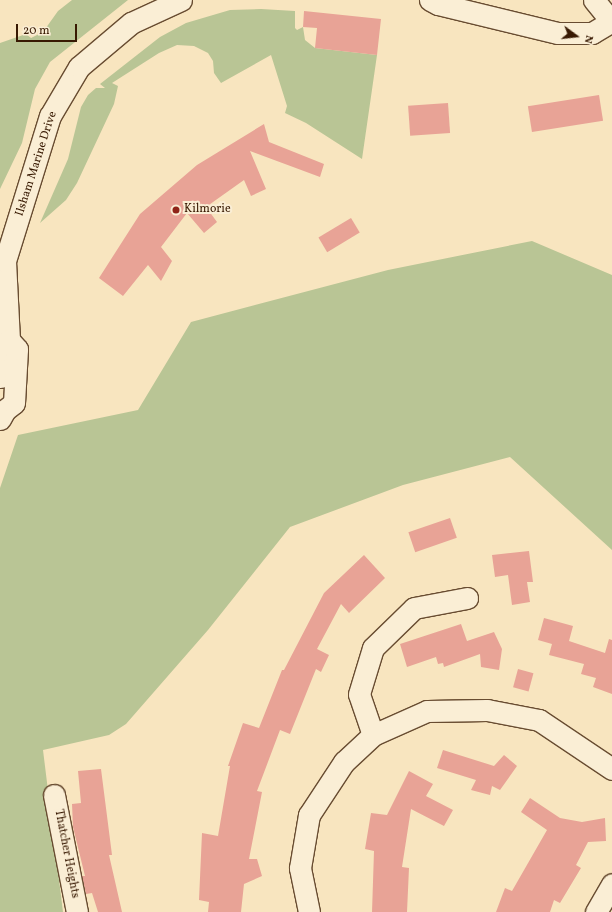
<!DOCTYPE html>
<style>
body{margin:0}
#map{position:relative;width:612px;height:912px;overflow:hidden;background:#f8e5bf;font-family:Vollkorn,serif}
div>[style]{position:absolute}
.green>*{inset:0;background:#b9c595}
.building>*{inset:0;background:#e8a396;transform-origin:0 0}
.roads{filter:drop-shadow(1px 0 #684c31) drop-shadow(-1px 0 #684c31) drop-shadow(0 1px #684c31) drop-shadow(0 -1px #684c31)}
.minor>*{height:21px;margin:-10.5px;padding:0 10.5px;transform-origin:10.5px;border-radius:10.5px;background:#faeed5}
.dots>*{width:11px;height:11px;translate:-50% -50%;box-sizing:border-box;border:2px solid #faeed5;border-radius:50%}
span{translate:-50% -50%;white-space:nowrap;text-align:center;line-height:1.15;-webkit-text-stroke:4px #faeed5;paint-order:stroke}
.street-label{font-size:12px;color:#381902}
.poi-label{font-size:12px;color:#381902}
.left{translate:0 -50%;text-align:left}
.north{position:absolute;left:556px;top:16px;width:40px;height:40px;-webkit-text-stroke:3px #faeed5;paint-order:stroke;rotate:105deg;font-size:11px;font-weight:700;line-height:16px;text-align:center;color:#381902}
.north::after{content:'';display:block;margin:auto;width:14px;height:18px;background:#381902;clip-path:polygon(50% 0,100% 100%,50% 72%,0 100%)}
.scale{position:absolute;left:16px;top:24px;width:61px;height:18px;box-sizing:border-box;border:2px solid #381902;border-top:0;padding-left:5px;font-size:12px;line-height:14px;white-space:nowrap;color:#381902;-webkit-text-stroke:3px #faeed5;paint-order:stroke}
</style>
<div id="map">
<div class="green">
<i style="clip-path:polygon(72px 0,128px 0,50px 62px,35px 89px,22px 143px,0 189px,0 43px,26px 34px,31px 38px,43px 32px,58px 11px)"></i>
<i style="clip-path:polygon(261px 9px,295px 11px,295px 28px,297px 30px,303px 27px,305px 40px,315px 48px,377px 55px,362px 159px,306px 123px,285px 113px,287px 106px,271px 55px,221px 83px,214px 73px,213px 61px,208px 53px,194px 46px,177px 45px,159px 53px,112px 83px,118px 86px,114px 104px,77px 183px,66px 200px,40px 223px,68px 159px,81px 107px,88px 95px,96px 88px,105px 88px,100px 84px,160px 37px,186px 23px,230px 10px)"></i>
<i style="clip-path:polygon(532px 241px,612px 275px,612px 550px,510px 457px,403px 485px,290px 527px,208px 630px,126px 724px,109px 735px,43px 750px,63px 912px,0 912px,0 488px,18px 435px,138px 410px,191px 322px,388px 270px)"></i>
</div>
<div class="building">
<i style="clip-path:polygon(304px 11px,381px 19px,377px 55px,315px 48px,317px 28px,303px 27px)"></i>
<i style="left:599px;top:95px;width:26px;height:72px;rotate:81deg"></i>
<i style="left:448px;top:103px;width:30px;height:40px;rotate:86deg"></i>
<i style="clip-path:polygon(264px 124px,269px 142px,324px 164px,320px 177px,250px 151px,266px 189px,251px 196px,244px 180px,206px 207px,217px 222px,204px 233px,187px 213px,161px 247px,172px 261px,161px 281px,148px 265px,123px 296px,99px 278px,140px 214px,197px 165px)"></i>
<i style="left:351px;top:218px;width:17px;height:38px;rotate:59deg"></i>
<i style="left:450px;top:518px;width:21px;height:44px;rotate:71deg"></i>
<i style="clip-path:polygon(529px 551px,533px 582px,527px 582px,530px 602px,512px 605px,508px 575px,495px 577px,492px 555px)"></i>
<i style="clip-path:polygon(364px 555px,385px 578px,349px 613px,341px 604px,317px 649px,329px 655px,321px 672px,316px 669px,290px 734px,280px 730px,257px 791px,262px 792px,249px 859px,257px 859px,262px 876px,244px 884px,241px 912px,208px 912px,209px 902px,199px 900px,202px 833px,218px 836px,230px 766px,228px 766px,243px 723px,259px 728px,282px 670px,284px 670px,324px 593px)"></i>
<i style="clip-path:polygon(544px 618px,573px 626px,569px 641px,605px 653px,609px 639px,612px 640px,612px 694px,593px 687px,596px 678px,581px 674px,584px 664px,549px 655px,552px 644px,538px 640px)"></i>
<i style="clip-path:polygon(461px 624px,467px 641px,494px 632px,502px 649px,499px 670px,481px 667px,480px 654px,444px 667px,443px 663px,438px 664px,436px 657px,407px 667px,400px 644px)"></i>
<i style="left:518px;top:669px;width:16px;height:19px;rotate:15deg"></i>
<i style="clip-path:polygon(443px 750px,494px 766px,504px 755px,517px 766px,500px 790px,492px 786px,490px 795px,471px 790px,476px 780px,437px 768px)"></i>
<i style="clip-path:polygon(101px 769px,112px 855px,109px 855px,122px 912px,98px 912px,92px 893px,86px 894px,82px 876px,85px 876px,73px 827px,72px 804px,81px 803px,78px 771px)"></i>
<i style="clip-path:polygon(409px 771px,433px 784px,426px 796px,453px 810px,444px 826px,411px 809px,402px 867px,409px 868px,407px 912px,372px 912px,374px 851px,365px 849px,371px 813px,387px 815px)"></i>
<i style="clip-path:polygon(530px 798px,560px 818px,582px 822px,605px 818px,606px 841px,588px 842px,576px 865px,581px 868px,560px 903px,554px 900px,550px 912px,496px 912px,505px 888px,512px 891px,547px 830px,521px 812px)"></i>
</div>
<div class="roads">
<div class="minor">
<i style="left:430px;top:0;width:9px;rotate:27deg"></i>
<i style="left:438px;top:4px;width:123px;rotate:13.6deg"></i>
<i style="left:558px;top:33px;width:34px"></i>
<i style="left:592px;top:33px;width:23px;rotate:-31deg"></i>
<i style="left:594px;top:0;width:28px;rotate:51deg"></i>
<i style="left:0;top:377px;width:27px;rotate:-86deg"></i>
<i style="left:2px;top:350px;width:12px;rotate:-55deg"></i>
<i style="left:9px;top:340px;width:79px;rotate:-92.9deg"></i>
<i style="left:5px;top:261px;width:152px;rotate:-72.8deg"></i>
<i style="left:50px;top:116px;width:57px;rotate:-59.4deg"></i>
<i style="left:79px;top:67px;width:68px;rotate:-40.2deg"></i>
<i style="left:131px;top:23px;width:55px;rotate:-24.7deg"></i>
<i style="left:0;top:419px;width:10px;rotate:-61deg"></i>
<i style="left:5px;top:410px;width:11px;rotate:-38deg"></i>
<i style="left:14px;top:403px;width:54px;rotate:-86.8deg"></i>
<i style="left:17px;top:349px;width:12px;rotate:-132deg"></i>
<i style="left:373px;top:735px;width:43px;rotate:-108.9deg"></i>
<i style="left:359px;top:694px;width:48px;rotate:-73.1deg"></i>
<i style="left:373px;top:648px;width:57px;rotate:-44.3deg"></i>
<i style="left:414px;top:608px;width:54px;rotate:-10.7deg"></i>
<i style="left:54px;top:795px;width:119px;rotate:78.9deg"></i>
<i style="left:309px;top:912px;width:45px;rotate:-101.6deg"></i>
<i style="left:300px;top:868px;width:54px;rotate:-80.4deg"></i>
<i style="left:309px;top:815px;width:64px;rotate:-56.6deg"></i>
<i style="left:344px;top:762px;width:40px;rotate:-43deg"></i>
<i style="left:373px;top:735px;width:59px;rotate:-24deg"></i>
<i style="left:427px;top:711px;width:60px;rotate:-1deg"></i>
<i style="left:487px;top:710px;width:53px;rotate:10.9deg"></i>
<i style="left:539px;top:720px;width:88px;rotate:33.9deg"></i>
<i style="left:596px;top:912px;width:32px;rotate:-60deg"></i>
</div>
</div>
<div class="dots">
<i style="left:176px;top:210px;background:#8f2418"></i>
</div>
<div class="street-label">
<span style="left:37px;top:164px;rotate:-72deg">Ilsham Marine Drive</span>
<span style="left:66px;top:854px;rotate:79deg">Thatcher Heights</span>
</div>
<div class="poi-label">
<span class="left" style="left:184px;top:210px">Kilmorie</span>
</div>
<div class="north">N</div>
<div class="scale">20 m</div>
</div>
